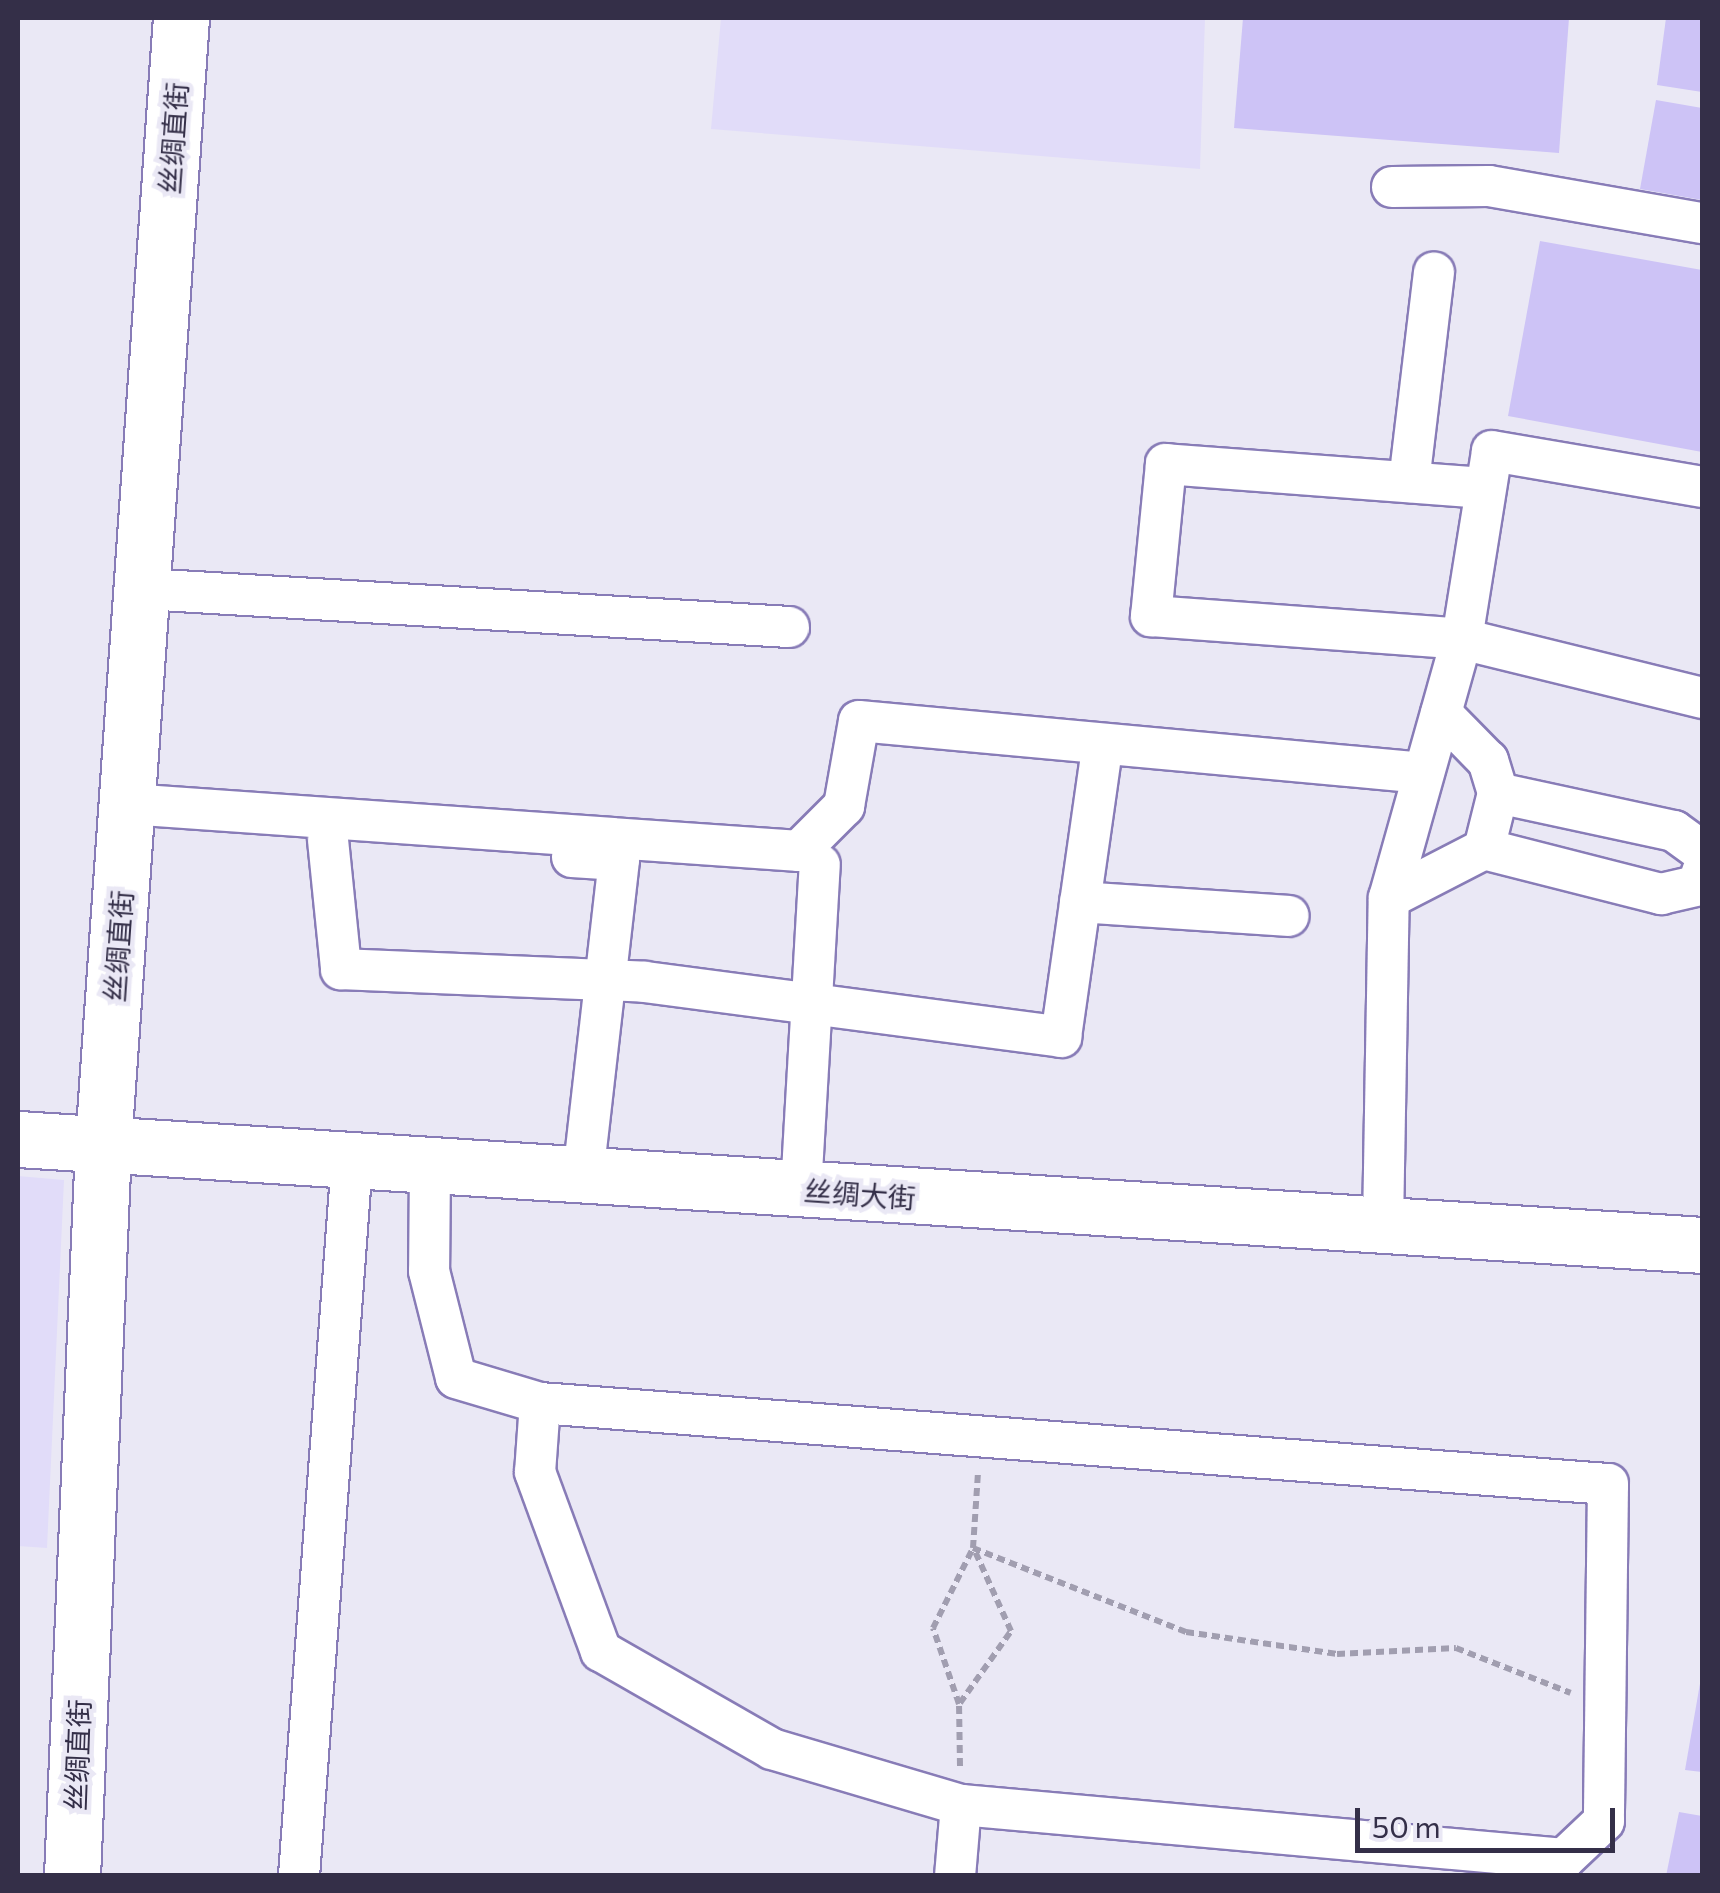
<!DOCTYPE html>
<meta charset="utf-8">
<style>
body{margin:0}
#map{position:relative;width:1720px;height:1893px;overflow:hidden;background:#eae8f5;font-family:Commissioner,"Noto Sans SC",sans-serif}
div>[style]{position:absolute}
.built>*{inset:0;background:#e1dcf9}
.building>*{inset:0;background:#cdc3f6}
.path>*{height:6px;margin-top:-3px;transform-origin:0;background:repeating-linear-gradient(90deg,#a19eb0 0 8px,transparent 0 13px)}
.roads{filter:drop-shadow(2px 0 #887cb7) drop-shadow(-2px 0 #887cb7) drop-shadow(0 2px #887cb7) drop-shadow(0 -2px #887cb7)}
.street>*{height:40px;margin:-20px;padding:0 20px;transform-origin:20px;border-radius:20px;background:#fff}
.secondary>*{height:55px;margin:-27.5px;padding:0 27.5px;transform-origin:27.5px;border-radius:27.5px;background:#fff}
span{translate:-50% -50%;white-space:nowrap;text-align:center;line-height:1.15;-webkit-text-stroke:9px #eae8f5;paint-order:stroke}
.street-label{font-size:28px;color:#342f48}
.frame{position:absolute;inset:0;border:20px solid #342f48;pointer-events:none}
.scale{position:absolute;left:1355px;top:1808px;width:260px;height:45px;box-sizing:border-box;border:5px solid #342f48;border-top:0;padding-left:12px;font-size:30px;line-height:35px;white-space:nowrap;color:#342f48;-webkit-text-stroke:8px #eae8f5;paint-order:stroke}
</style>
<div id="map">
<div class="built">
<i style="clip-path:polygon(721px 18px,1205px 18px,1200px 169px,711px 129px)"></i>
<i style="clip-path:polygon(18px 1176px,64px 1180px,47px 1548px,18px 1546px)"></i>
</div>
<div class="building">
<i style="clip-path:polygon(1243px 18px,1569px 18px,1559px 153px,1234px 128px)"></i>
<i style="clip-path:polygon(1666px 18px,1702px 18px,1702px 92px,1657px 85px)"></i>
<i style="clip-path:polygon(1656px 100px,1702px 108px,1702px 200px,1640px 189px)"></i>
<i style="clip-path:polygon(1540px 241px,1702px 270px,1702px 452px,1508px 416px)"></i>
<i style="clip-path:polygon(1702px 1672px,1702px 1772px,1685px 1770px)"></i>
<i style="clip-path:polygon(1679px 1812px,1702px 1816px,1702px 1876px,1666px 1876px)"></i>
</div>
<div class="path">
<i style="left:973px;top:1548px;width:229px;rotate:21.5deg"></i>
<i style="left:1186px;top:1632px;width:153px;rotate:8.3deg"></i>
<i style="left:1337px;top:1654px;width:119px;rotate:-2.9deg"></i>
<i style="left:1456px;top:1648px;width:123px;rotate:21.4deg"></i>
<i style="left:960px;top:1703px;width:88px;rotate:-54.7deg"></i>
<i style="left:1011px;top:1631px;width:90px;rotate:-114.3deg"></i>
<i style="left:960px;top:1766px;width:62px;rotate:-90.9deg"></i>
<i style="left:959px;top:1704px;width:80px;rotate:-108.9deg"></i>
<i style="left:933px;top:1628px;width:89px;rotate:-63.4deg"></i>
<i style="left:973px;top:1548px;width:75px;rotate:-86.2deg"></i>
</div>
<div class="roads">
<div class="street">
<i style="left:1392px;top:187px;width:97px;rotate:-0.6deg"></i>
<i style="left:1489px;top:186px;width:216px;rotate:9.9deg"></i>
<i style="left:1409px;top:482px;width:211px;rotate:-83.2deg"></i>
<i style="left:1484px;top:488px;width:319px;rotate:-175.7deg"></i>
<i style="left:1166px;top:464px;width:153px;rotate:95.6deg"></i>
<i style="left:1151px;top:616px;width:312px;rotate:4.2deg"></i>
<i style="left:1462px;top:639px;width:247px;rotate:13.8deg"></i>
<i style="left:144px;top:589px;width:646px;rotate:3.37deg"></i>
<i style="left:1498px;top:793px;width:180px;rotate:12.2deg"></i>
<i style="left:1674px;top:831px;width:34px;rotate:36deg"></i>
<i style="left:128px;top:804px;width:673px;rotate:4.01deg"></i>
<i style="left:799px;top:851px;width:64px;rotate:-45deg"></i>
<i style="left:844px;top:806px;width:86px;rotate:-80deg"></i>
<i style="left:859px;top:721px;width:567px;rotate:5.26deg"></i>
<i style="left:328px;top:840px;width:130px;rotate:84.2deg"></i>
<i style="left:341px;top:969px;width:304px;rotate:2.4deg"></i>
<i style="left:645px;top:982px;width:420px;rotate:7.5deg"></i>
<i style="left:1061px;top:1037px;width:292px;rotate:-81.9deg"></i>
<i style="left:1484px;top:849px;width:183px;rotate:14.3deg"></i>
<i style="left:1661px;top:894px;width:39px;rotate:-13deg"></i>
<i style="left:1699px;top:885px;width:13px;rotate:-77deg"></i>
<i style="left:572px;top:857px;width:47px;rotate:3.7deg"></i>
<i style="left:619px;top:860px;width:318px;rotate:96.5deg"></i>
<i style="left:1389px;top:898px;width:107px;rotate:-27.3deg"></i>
<i style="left:1484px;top:849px;width:58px;rotate:-76deg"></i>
<i style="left:1498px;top:793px;width:34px;rotate:-107deg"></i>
<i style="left:1488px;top:761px;width:67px;rotate:-134.4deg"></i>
<i style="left:1080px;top:902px;width:209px;rotate:3.8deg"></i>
<i style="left:430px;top:1166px;width:105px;rotate:90.5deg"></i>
<i style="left:429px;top:1271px;width:110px;rotate:75.8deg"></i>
<i style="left:456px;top:1378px;width:88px;rotate:16.6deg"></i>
<i style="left:540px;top:1403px;width:69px;rotate:94.1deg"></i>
<i style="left:535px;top:1472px;width:191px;rotate:69.8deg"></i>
<i style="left:601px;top:1651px;width:197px;rotate:29.8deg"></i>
<i style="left:772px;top:1749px;width:197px;rotate:16.5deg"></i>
<i style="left:961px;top:1805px;width:71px;rotate:94.8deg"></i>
<i style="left:801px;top:1190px;width:326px;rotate:-86.7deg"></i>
<i style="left:1383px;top:1226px;width:328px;rotate:-89deg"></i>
<i style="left:1389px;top:898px;width:269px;rotate:-74.3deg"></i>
<i style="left:1462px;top:639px;width:190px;rotate:-80.9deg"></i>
<i style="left:1492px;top:451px;width:213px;rotate:9.7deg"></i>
<i style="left:540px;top:1403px;width:1071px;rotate:4.34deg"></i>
<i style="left:1608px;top:1484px;width:337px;rotate:90.7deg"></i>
<i style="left:1604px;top:1821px;width:55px;rotate:136.5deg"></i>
<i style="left:1564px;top:1859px;width:605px;rotate:-174.88deg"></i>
<i style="left:299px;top:1876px;width:717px;rotate:-85.76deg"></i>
</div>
<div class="secondary">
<i style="left:18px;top:1139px;width:1687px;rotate:3.6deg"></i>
<i style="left:72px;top:1876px;width:733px;rotate:-87.57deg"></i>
<i style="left:103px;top:1144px;width:1129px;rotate:-86.04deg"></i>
</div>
</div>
<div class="street-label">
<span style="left:173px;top:138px;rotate:-86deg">丝绸直街</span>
<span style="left:118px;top:946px;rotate:-86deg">丝绸直街</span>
<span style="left:860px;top:1194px;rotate:4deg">丝绸大街</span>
<span style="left:77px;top:1755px;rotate:-88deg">丝绸直街</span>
</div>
<div class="frame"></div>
<div class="scale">50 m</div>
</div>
